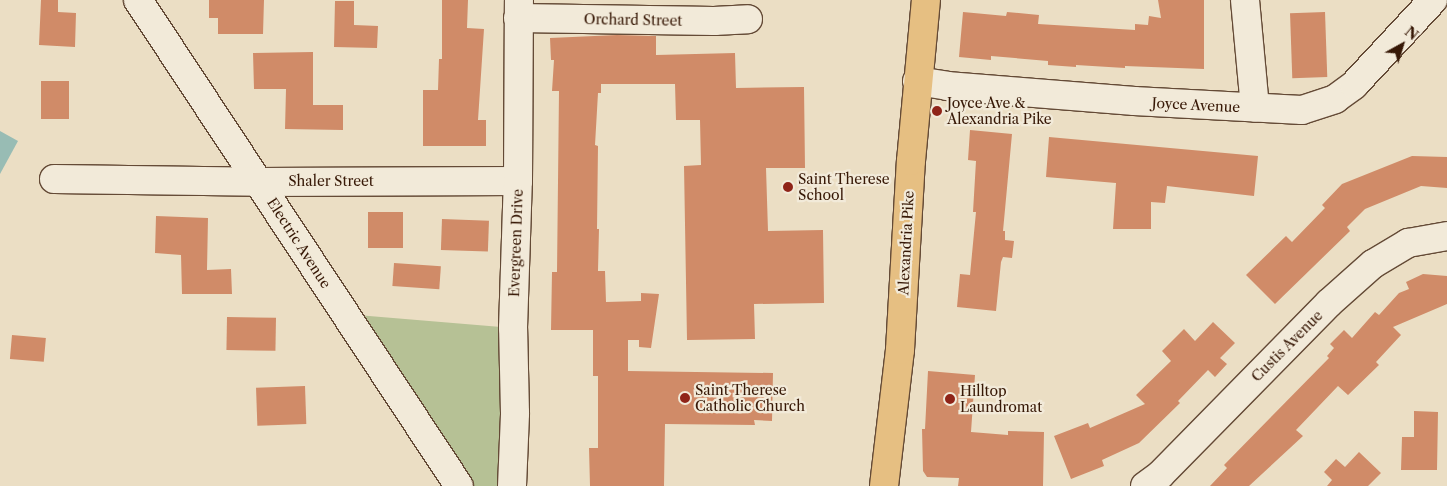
<!DOCTYPE html>
<style>
body{margin:0}
#map{position:relative;width:1447px;height:486px;overflow:hidden;background:#ebdec4;font-family:"Libre Caslon Text",serif}
div>[style]{position:absolute}
.green>*{inset:0;background:#b6c195}
.water>*{inset:0;background:#98bcb4}
.building>*{inset:0;background:#d08b68;transform-origin:0 0}
.roads{filter:drop-shadow(1px 0 #644a36) drop-shadow(-1px 0 #644a36) drop-shadow(0 1px #644a36) drop-shadow(0 -1px #644a36)}
.minor>*{height:28px;margin:-14px;padding:0 14px;transform-origin:14px;border-radius:14px;background:#f2ead9}
.major>*{height:28px;margin:-14px;padding:0 14px;transform-origin:14px;border-radius:14px;background:#e6bf82}
.dots>*{width:14px;height:14px;translate:-50% -50%;box-sizing:border-box;border:2px solid #f2ead9;border-radius:50%}
span{translate:-50% -50%;white-space:nowrap;text-align:center;line-height:1.15;-webkit-text-stroke:4.5px #f2ead9;paint-order:stroke}
.street-label{font-size:14px;color:#371806}
.poi-label{font-size:14px;color:#371806}
.left{translate:0 -50%;text-align:left}
.north{position:absolute;left:1377px;top:20px;width:50px;height:50px;-webkit-text-stroke:4px #f2ead9;paint-order:stroke;rotate:39deg;font-size:14px;font-weight:700;line-height:20px;text-align:center;color:#371806}
.north::after{content:'';display:block;margin:auto;width:18px;height:22px;background:#371806;clip-path:polygon(50% 0,100% 100%,50% 72%,0 100%)}
</style>
<div id="map">
<div class="green">
<i style="clip-path:polygon(345px 314px,513px 328px,512px 486px,459px 486px)"></i>
</div>
<div class="water">
<i style="clip-path:polygon(0 131px,18px 141px,0 174px)"></i>
</div>
<div class="building">
<i style="clip-path:polygon(41px 0,58px 0,58px 12px,76px 13px,75px 47px,39px 45px)"></i>
<i style="clip-path:polygon(209px 0,264px 0,263px 34px,218px 34px,218px 18px,209px 18px)"></i>
<i style="clip-path:polygon(442px 0,468px 0,467px 28px,484px 29px,478px 120px,486px 120px,486px 146px,423px 146px,423px 90px,438px 90px,439px 59px,442px 59px)"></i>
<i style="clip-path:polygon(1158px 0,1204px 0,1204px 69px,1125px 66px,1125px 68px,1076px 65px,1076px 67px,1048px 65px,1048px 61px,991px 56px,991px 60px,959px 57px,963px 12px,1006px 16px,1007px 12px,1039px 15px,1038px 24px,1135px 30px,1135px 24px,1148px 25px,1149px 16px,1161px 18px)"></i>
<i style="clip-path:polygon(335px 1px,354px 1px,354px 25px,378px 26px,377px 48px,334px 47px)"></i>
<i style="left:1325px;top:12px;width:65px;height:35px;rotate:88deg"></i>
<i style="clip-path:polygon(617px 35px,656px 36px,656px 55px,735px 53px,736px 88px,804px 87px,805px 168px,766px 168px,768px 231px,823px 230px,824px 303px,754px 304px,755px 339px,687px 340px,684px 166px,701px 165px,700px 120px,676px 120px,675px 84px,601px 84px,601px 93px,598px 93px,595px 145px,598px 146px,597px 229px,599px 229px,598px 271px,605px 271px,606px 302px,641px 301px,641px 293px,659px 294px,651px 348px,639px 347px,639px 340px,628px 340px,628px 371px,773px 373px,772px 421px,754px 420px,755px 425px,665px 424px,664px 486px,590px 486px,589px 448px,598px 448px,598px 376px,593px 376px,593px 330px,551px 330px,552px 272px,557px 272px,559px 91px,552px 91px,554px 60px,551px 60px,550px 38px)"></i>
<i style="clip-path:polygon(313px 52px,313px 105px,343px 105px,343px 130px,285px 129px,286px 89px,254px 89px,253px 53px)"></i>
<i style="left:41px;top:81px;width:28px;height:38px"></i>
<i style="clip-path:polygon(970px 130px,1012px 134px,1003px 231px,1005px 231px,1005px 240px,1014px 241px,1012px 258px,1003px 257px,1001px 262px,996px 311px,957px 307px,960px 274px,970px 275px,976px 212px,973px 212px,976px 161px,968px 160px)"></i>
<i style="clip-path:polygon(1049px 137px,1258px 156px,1254px 196px,1167px 186px,1165px 203px,1151px 202px,1151px 229px,1113px 229px,1116px 183px,1046px 177px)"></i>
<i style="clip-path:polygon(1412px 156px,1447px 157px,1447px 188px,1421px 186px,1365px 209px,1347px 227px,1350px 231px,1275px 304px,1246px 275px,1286px 236px,1292px 242px,1325px 208px,1322px 205px,1342px 184px)"></i>
<i style="left:368px;top:212px;width:35px;height:36px"></i>
<i style="clip-path:polygon(156px 216px,208px 218px,207px 270px,231px 269px,232px 294px,182px 294px,181px 255px,155px 253px)"></i>
<i style="left:442px;top:219px;width:47px;height:31px;rotate:2deg"></i>
<i style="left:394px;top:263px;width:47px;height:23px;rotate:4deg"></i>
<i style="clip-path:polygon(1423px 274px,1447px 276px,1447px 304px,1393px 327px,1401px 335px,1376px 362px,1379px 365px,1348px 395px,1338px 386px,1296px 430px,1303px 436px,1249px 486px,1210px 486px,1227px 468px,1224px 465px,1329px 358px,1327px 356px,1334px 348px,1330px 344px,1344px 330px,1352px 338px,1375px 312px,1379px 315px,1399px 293px,1409px 289px,1406px 282px)"></i>
<i style="left:227px;top:317px;width:49px;height:33px;rotate:1deg"></i>
<i style="clip-path:polygon(1213px 322px,1235px 343px,1220px 358px,1227px 364px,1215px 377px,1208px 370px,1178px 401px,1180px 403px,1139px 443px,1102px 460px,1104px 466px,1071px 479px,1054px 436px,1088px 423px,1090px 428px,1145px 404px,1136px 395px,1171px 361px,1162px 351px,1184px 329px,1195px 341px)"></i>
<i style="left:12px;top:335px;width:34px;height:24px;rotate:5deg"></i>
<i style="clip-path:polygon(928px 371px,975px 375px,971px 432px,1008px 435px,1008px 431px,1044px 432px,1043px 486px,958px 486px,959px 478px,927px 477px,923px 471px,922px 429px,925px 429px)"></i>
<i style="left:305px;top:386px;width:38px;height:49px;rotate:88deg"></i>
<i style="clip-path:polygon(1414px 411px,1438px 412px,1437px 470px,1401px 470px,1402px 437px,1414px 437px)"></i>
<i style="clip-path:polygon(1359px 452px,1381px 473px,1368px 486px,1327px 486px,1332px 480px,1324px 472px,1336px 459px,1345px 467px)"></i>
</div>
<div class="roads">
<div class="minor">
<i style="left:138px;top:0;width:582px;rotate:56.56deg"></i>
<i style="left:1245px;top:0;width:108px;rotate:84.7deg"></i>
<i style="left:518px;top:18px;width:196px;rotate:0.9deg"></i>
<i style="left:714px;top:21px;width:34px;rotate:-3deg"></i>
<i style="left:917px;top:81px;width:30px;rotate:9deg"></i>
<i style="left:947px;top:86px;width:188px;rotate:4.6deg"></i>
<i style="left:1134px;top:101px;width:168px;rotate:3.1deg"></i>
<i style="left:1302px;top:110px;width:35px;rotate:-18deg"></i>
<i style="left:1335px;top:99px;width:24px;rotate:-36deg"></i>
<i style="left:1354px;top:85px;width:116px;rotate:-47.1deg"></i>
<i style="left:54px;top:179px;width:205px;rotate:0.8deg"></i>
<i style="left:259px;top:182px;width:259px;rotate:-0.2deg"></i>
<i style="left:512px;top:486px;width:73px;rotate:-87.6deg"></i>
<i style="left:515px;top:413px;width:85px;rotate:-91.3deg"></i>
<i style="left:513px;top:328px;width:147px;rotate:-88.1deg"></i>
<i style="left:518px;top:181px;width:181px;rotate:-89.7deg"></i>
<i style="left:1145px;top:486px;width:19px;rotate:-36deg"></i>
<i style="left:1160px;top:475px;width:241px;rotate:-45.5deg"></i>
<i style="left:1329px;top:303px;width:59px;rotate:-41.6deg"></i>
<i style="left:1373px;top:264px;width:41px;rotate:-31deg"></i>
<i style="left:1408px;top:243px;width:40px;rotate:-10deg"></i>
</div>
<div class="major">
<i style="left:884px;top:486px;width:137px;rotate:-83.3deg"></i>
<i style="left:900px;top:350px;width:189px;rotate:-86.7deg"></i>
<i style="left:911px;top:161px;width:162px;rotate:-84.7deg"></i>
</div>
</div>
<div class="dots">
<i style="left:937px;top:111px;background:#8f2418"></i>
<i style="left:788px;top:187px;background:#8f2418"></i>
<i style="left:685px;top:398px;background:#8f2418"></i>
<i style="left:950px;top:399px;background:#8f2418"></i>
</div>
<div class="street-label">
<span style="left:633px;top:20px;rotate:1deg">Orchard Street</span>
<span style="left:1196px;top:105px;rotate:3deg">Joyce Avenue</span>
<span style="left:331px;top:181px">Shaler Street</span>
<span style="left:299px;top:243px;rotate:57deg">Electric Avenue</span>
<span style="left:516px;top:243px;rotate:-88deg">Evergreen Drive</span>
<span style="left:906px;top:243px;rotate:-87deg">Alexandria Pike</span>
<span style="left:1287px;top:346px;rotate:-45deg">Custis Avenue</span>
</div>
<div class="poi-label">
<span class="left" style="left:947px;top:111px">Joyce Ave &amp;<br>Alexandria Pike</span>
<span class="left" style="left:798px;top:187px">Saint Therese<br>School</span>
<span class="left" style="left:695px;top:398px">Saint Therese<br>Catholic Church</span>
<span class="left" style="left:960px;top:399px">Hilltop<br>Laundromat</span>
</div>
<div class="north">N</div>
</div>
